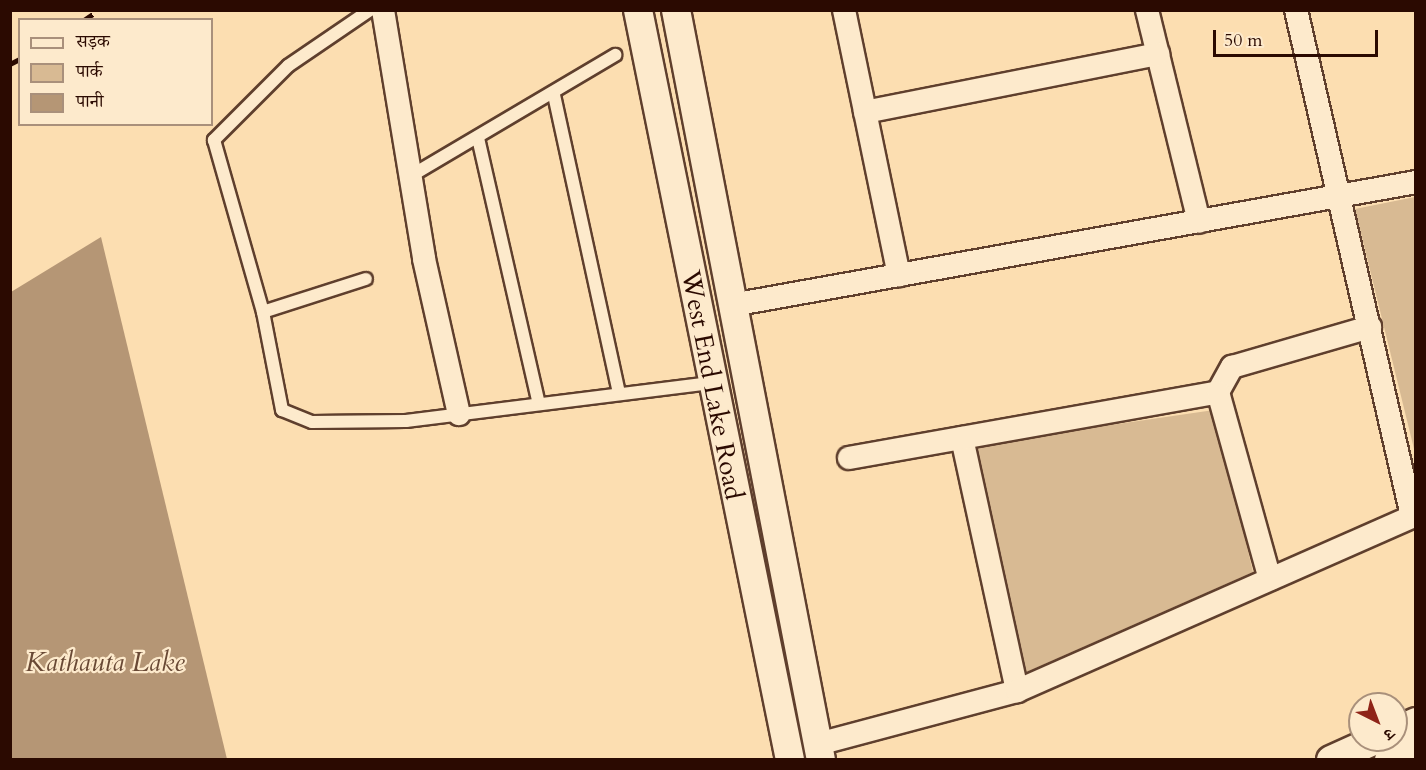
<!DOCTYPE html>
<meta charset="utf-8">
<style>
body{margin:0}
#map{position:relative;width:1426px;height:770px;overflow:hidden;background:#fcdeb1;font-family:Cardo,"Noto Serif Devanagari",serif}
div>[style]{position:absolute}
.green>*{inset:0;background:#d8ba93}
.water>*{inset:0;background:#b59675}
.roads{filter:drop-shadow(2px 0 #5f3f2d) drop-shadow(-2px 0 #5f3f2d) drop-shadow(0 2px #5f3f2d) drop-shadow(0 -2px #5f3f2d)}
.service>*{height:12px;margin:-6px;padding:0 6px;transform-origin:6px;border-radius:6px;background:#fdeacc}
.minor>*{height:22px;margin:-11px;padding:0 11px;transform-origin:11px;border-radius:11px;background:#fdeacc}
.tertiary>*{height:28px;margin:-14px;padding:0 14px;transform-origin:14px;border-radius:14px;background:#fdeacc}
.rail>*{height:4.5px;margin-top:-2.25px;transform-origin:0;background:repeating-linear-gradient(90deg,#2b0a01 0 10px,transparent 0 20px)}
span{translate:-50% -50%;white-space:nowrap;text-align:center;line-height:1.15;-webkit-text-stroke:4.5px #fdeacc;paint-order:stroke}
.street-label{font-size:26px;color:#2b0a01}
.water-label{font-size:27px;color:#694935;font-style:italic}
.frame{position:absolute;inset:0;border:12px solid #2b0a01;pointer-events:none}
.legend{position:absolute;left:18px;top:18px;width:195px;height:108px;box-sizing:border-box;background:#fdeacc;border:2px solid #a9907b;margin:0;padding:8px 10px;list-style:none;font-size:18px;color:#2b0a01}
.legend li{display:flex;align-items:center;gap:12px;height:30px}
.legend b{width:30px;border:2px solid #a9907b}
.north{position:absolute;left:1348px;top:692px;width:60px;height:60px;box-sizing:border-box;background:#fdeacc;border:2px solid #a9907b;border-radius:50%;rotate:138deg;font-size:16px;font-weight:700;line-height:24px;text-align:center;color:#2b0a01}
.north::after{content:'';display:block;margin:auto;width:21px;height:27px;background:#8f2418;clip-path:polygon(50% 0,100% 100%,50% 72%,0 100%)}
.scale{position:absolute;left:1213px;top:30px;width:165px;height:27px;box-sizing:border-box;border:3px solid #2b0a01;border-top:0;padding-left:8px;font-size:18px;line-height:21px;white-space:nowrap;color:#2b0a01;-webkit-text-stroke:4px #fdeacc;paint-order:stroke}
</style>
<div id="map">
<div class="green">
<i style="clip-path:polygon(1415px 197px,1416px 197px,1415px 453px,1355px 209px)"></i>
<i style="clip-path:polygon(1214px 410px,1253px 572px,1024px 673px,972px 445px)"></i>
</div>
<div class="water">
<i style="clip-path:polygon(101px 237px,227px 759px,11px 759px,11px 292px)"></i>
</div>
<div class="roads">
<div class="service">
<i style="left:370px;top:10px;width:99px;rotate:145.7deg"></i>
<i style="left:288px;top:66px;width:105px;rotate:135deg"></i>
<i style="left:214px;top:140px;width:179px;rotate:74.1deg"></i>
<i style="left:263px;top:312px;width:100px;rotate:79deg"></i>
<i style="left:282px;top:410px;width:32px;rotate:22deg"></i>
<i style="left:312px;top:422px;width:94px;rotate:-0.6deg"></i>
<i style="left:406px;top:421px;width:307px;rotate:-7.1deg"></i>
<i style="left:554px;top:95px;width:306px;rotate:77.7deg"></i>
<i style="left:478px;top:138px;width:273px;rotate:77.1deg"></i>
<i style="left:414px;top:174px;width:234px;rotate:-30.6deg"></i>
<i style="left:263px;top:312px;width:108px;rotate:-17.8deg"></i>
</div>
<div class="minor">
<i style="left:383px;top:10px;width:252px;rotate:80.6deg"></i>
<i style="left:424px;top:259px;width:159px;rotate:77.3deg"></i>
<i style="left:844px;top:10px;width:271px;rotate:78.3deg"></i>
<i style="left:1147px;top:10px;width:218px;rotate:76.2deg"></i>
<i style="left:1296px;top:10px;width:519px;rotate:77.09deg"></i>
<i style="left:865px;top:112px;width:299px;rotate:-11.2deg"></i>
<i style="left:732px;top:305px;width:695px;rotate:-10.19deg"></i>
<i style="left:1218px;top:392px;width:29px;rotate:-61deg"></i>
<i style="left:1232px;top:367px;width:144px;rotate:-16.2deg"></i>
<i style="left:962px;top:438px;width:259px;rotate:77.7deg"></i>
<i style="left:849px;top:458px;width:375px;rotate:-10.1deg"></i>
<i style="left:1218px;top:392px;width:194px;rotate:74.5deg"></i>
<i style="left:818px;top:744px;width:206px;rotate:-14.9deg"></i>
<i style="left:1017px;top:691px;width:436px;rotate:-23.8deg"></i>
</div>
<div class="tertiary">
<i style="left:638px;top:10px;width:765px;rotate:78.54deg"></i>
<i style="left:676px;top:10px;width:764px;rotate:79.06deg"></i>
<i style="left:1396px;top:731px;width:22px;rotate:-24deg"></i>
<i style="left:1331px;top:760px;width:48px;rotate:-24.4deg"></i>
<i style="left:1389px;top:760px;width:30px;rotate:-24deg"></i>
</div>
</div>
<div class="rail">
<i style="left:84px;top:20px;width:18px;rotate:-34deg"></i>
<i style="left:10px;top:64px;width:11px;rotate:-27deg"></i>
</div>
<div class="street-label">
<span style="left:712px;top:385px;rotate:79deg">West End Lake Road</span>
</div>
<div class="water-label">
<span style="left:105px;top:663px">Kathauta Lake</span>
</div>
<div class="frame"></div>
<ul class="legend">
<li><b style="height:8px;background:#fdeacc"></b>सड़क</li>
<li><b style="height:16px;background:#d8ba93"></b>पार्क</li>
<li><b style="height:16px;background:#b59675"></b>पानी</li>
</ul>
<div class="north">उ</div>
<div class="scale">50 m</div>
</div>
